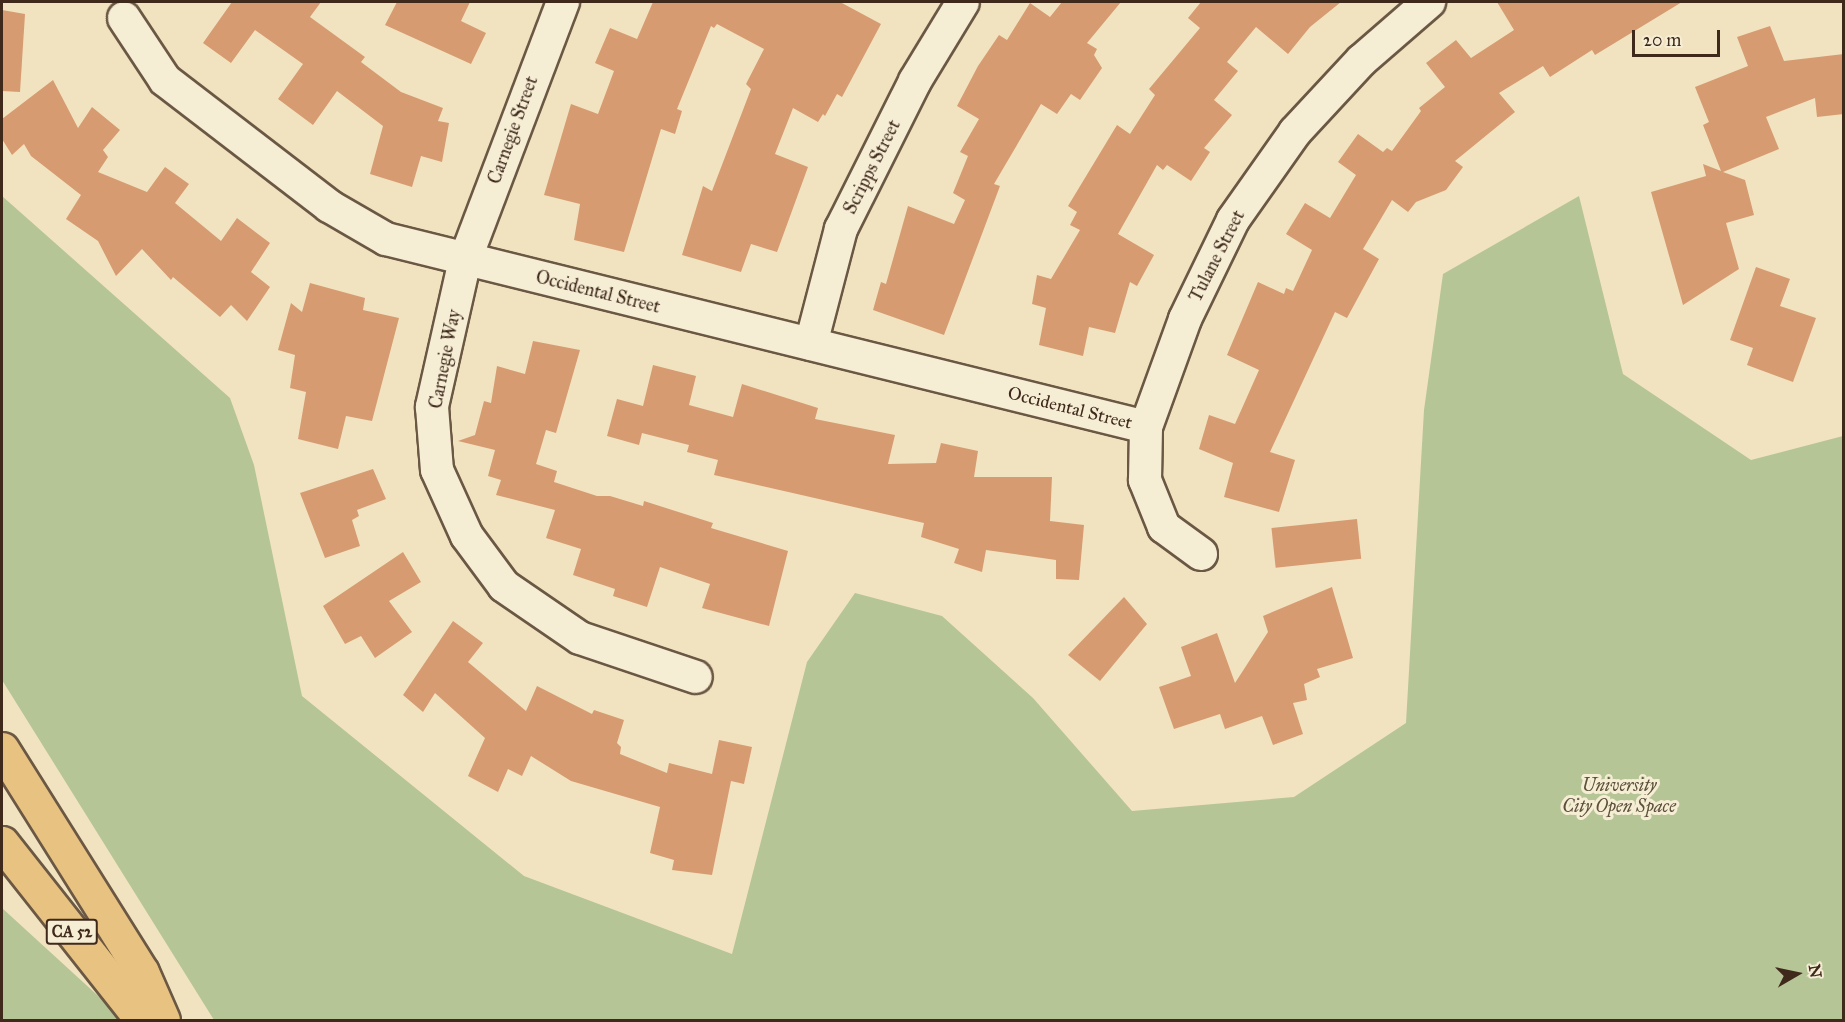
<!DOCTYPE html>
<style>
body{margin:0}
#map{position:relative;width:1845px;height:1022px;overflow:hidden;background:#f1e3bf;font-family:"IM FELL Great Primer",serif}
div>[style]{position:absolute}
.green>*{inset:0;background:#b5c596}
.building>*{inset:0;background:#d79b72;transform-origin:0 0}
.roads{filter:drop-shadow(2px 0 #6b5844) drop-shadow(-2px 0 #6b5844) drop-shadow(0 2px #6b5844) drop-shadow(0 -2px #6b5844)}
.minor>*{height:32px;margin:-16px;padding:0 16px;transform-origin:16px;border-radius:16px;background:#f6edd5}
.highway>*{height:33px;margin:-16.5px;padding:0 16.5px;transform-origin:16.5px;border-radius:16.5px;background:#e8c280}
span{translate:-50% -50%;white-space:nowrap;text-align:center;line-height:1.15;-webkit-text-stroke:6px #f6edd5;paint-order:stroke}
.shield-label span{padding:2px 4px;background:#f6edd5;border:2px solid;border-radius:4px;-webkit-text-stroke-width:0}
.shield-label{font-size:16px;color:#3e291b;font-weight:700}
.street-label{font-size:18px;color:#3e291b}
.park-label{font-size:18px;color:#5c503a;font-style:italic}
.frame{position:absolute;inset:0;border:3px solid #3e291b;pointer-events:none}
.north{position:absolute;left:1767px;top:944px;width:60px;height:60px;-webkit-text-stroke:4px #f6edd5;paint-order:stroke;rotate:81deg;font-size:16px;font-weight:700;line-height:24px;text-align:center;color:#3e291b}
.north::after{content:'';display:block;margin:auto;width:21px;height:27px;background:#3e291b;clip-path:polygon(50% 0,100% 100%,50% 72%,0 100%)}
.scale{position:absolute;left:1632px;top:30px;width:88px;height:27px;box-sizing:border-box;border:3px solid #3e291b;border-top:0;padding-left:8px;font-size:18px;line-height:21px;white-space:nowrap;color:#3e291b;-webkit-text-stroke:4px #f6edd5;paint-order:stroke}
</style>
<div id="map">
<div class="green">
<i style="clip-path:polygon(2px 196px,230px 398px,254px 465px,302px 696px,524px 876px,732px 954px,807px 662px,855px 593px,942px 616px,1033px 698px,1132px 811px,1294px 797px,1406px 723px,1424px 410px,1443px 274px,1579px 196px,1623px 374px,1751px 460px,1843px 436px,1843px 1020px,214px 1020px,2px 680px)"></i>
<i style="clip-path:polygon(2px 908px,107px 1004px,126px 1020px,2px 1020px)"></i>
</div>
<div class="building">
<i style="clip-path:polygon(232px 2px,321px 2px,310px 17px,365px 57px,361px 62px,401px 92px,443px 108px,438px 121px,449px 123px,442px 162px,421px 156px,412px 187px,370px 174px,383px 126px,337px 91px,313px 125px,278px 99px,303px 64px,255px 30px,231px 63px,203px 43px)"></i>
<i style="clip-path:polygon(397px 2px,470px 2px,461px 21px,486px 33px,471px 64px,385px 25px)"></i>
<i style="clip-path:polygon(653px 2px,840px 2px,881px 24px,842px 97px,837px 94px,825px 116px,823px 114px,818px 122px,793px 108px,775px 154px,808px 167px,777px 252px,751px 244px,741px 272px,682px 255px,703px 186px,712px 191px,751px 89px,746px 84px,764px 49px,717px 24px,714px 28px,711px 26px,677px 109px,682px 111px,675px 134px,661px 129px,624px 252px,574px 240px,580px 204px,544px 195px,571px 104px,598px 114px,614px 71px,595px 63px,610px 28px,637px 39px)"></i>
<i style="clip-path:polygon(1062px 2px,1121px 2px,1087px 43px,1097px 49px,1094px 55px,1102px 68px,1080px 100px,1071px 94px,1057px 114px,1041px 104px,994px 184px,1000px 186px,944px 335px,873px 310px,881px 282px,886px 284px,908px 206px,954px 224px,965px 200px,953px 193px,968px 156px,960px 152px,979px 119px,957px 106px,978px 66px,999px 35px,1007px 40px,1030px 3px,1050px 17px)"></i>
<i style="clip-path:polygon(1201px 2px,1341px 2px,1310px 27px,1288px 54px,1256px 27px,1227px 62px,1238px 71px,1214px 100px,1232px 115px,1204px 148px,1210px 152px,1191px 181px,1167px 165px,1163px 170px,1157px 165px,1118px 234px,1154px 255px,1137px 286px,1130px 282px,1115px 333px,1089px 327px,1083px 356px,1039px 345px,1046px 308px,1032px 304px,1037px 275px,1051px 279px,1080px 230px,1070px 225px,1077px 212px,1068px 206px,1117px 125px,1130px 134px,1155px 95px,1149px 89px,1200px 28px,1188px 18px)"></i>
<i style="clip-path:polygon(1497px 2px,1682px 2px,1595px 55px,1592px 50px,1550px 77px,1543px 66px,1499px 93px,1515px 112px,1455px 161px,1463px 167px,1446px 190px,1416px 202px,1408px 212px,1392px 200px,1363px 249px,1379px 259px,1347px 318px,1335px 312px,1270px 452px,1295px 460px,1279px 512px,1224px 497px,1233px 463px,1199px 449px,1209px 415px,1235px 424px,1259px 370px,1227px 355px,1258px 282px,1284px 294px,1286px 288px,1293px 291px,1312px 250px,1286px 234px,1305px 203px,1330px 218px,1356px 175px,1338px 162px,1358px 134px,1383px 152px,1387px 148px,1392px 151px,1421px 111px,1419px 108px,1445px 87px,1426px 63px,1456px 40px,1471px 58px,1514px 30px)"></i>
<i style="clip-path:polygon(2px 10px,25px 14px,20px 92px,2px 91px)"></i>
<i style="clip-path:polygon(1770px 26px,1784px 61px,1844px 54px,1844px 114px,1817px 117px,1815px 98px,1766px 117px,1779px 149px,1723px 172px,1745px 180px,1754px 215px,1726px 223px,1739px 269px,1683px 305px,1651px 192px,1706px 176px,1703px 164px,1721px 171px,1703px 125px,1709px 122px,1695px 87px,1748px 66px,1737px 37px)"></i>
<i style="clip-path:polygon(53px 80px,78px 128px,92px 107px,120px 130px,103px 150px,108px 157px,98px 172px,147px 192px,165px 167px,189px 184px,175px 203px,221px 241px,237px 218px,270px 243px,251px 272px,270px 287px,247px 321px,231px 305px,220px 317px,173px 277px,171px 280px,142px 249px,116px 276px,98px 241px,66px 219px,81px 195px,31px 156px,24px 144px,12px 155px,2px 139px,2px 119px)"></i>
<i style="clip-path:polygon(1756px 267px,1790px 279px,1780px 306px,1816px 318px,1793px 382px,1747px 365px,1753px 348px,1730px 340px)"></i>
<i style="clip-path:polygon(310px 283px,365px 298px,363px 310px,399px 318px,372px 421px,346px 416px,338px 449px,298px 439px,306px 392px,290px 388px,295px 355px,278px 350px,291px 303px,302px 312px)"></i>
<i style="clip-path:polygon(533px 341px,580px 350px,556px 433px,546px 430px,536px 464px,557px 471px,554px 482px,597px 496px,610px 496px,643px 506px,644px 501px,713px 523px,711px 528px,788px 551px,769px 626px,702px 608px,710px 584px,660px 567px,647px 607px,613px 596px,615px 589px,573px 575px,581px 549px,546px 538px,555px 510px,496px 495px,501px 480px,488px 476px,495px 450px,458px 441px,475px 435px,484px 401px,491px 403px,497px 366px,525px 374px)"></i>
<i style="clip-path:polygon(653px 365px,696px 376px,689px 405px,733px 417px,742px 384px,818px 408px,815px 419px,895px 435px,888px 464px,936px 463px,941px 443px,978px 451px,974px 477px,1052px 477px,1050px 521px,1084px 525px,1079px 580px,1056px 579px,1056px 560px,986px 550px,982px 572px,954px 563px,959px 549px,921px 537px,924px 523px,714px 475px,718px 460px,687px 452px,689px 445px,642px 433px,639px 445px,607px 436px,617px 399px,643px 406px)"></i>
<i style="clip-path:polygon(373px 469px,386px 499px,357px 510px,359px 516px,352px 520px,360px 546px,325px 558px,300px 493px)"></i>
<i style="left:1357px;top:519px;width:40px;height:86px;rotate:84deg"></i>
<i style="clip-path:polygon(403px 552px,421px 582px,389px 601px,412px 632px,375px 658px,361px 636px,345px 644px,323px 606px)"></i>
<i style="clip-path:polygon(1332px 587px,1353px 658px,1317px 669px,1320px 677px,1304px 684px,1307px 700px,1293px 703px,1303px 734px,1273px 745px,1262px 716px,1225px 729px,1220px 714px,1174px 729px,1159px 687px,1191px 676px,1181px 647px,1217px 633px,1235px 683px,1268px 632px,1263px 616px)"></i>
<i style="clip-path:polygon(1124px 597px,1147px 624px,1100px 681px,1068px 655px)"></i>
<i style="clip-path:polygon(453px 621px,483px 643px,468px 662px,526px 711px,537px 686px,592px 714px,594px 710px,624px 720px,617px 743px,621px 747px,620px 754px,667px 773px,669px 763px,712px 774px,719px 740px,752px 747px,744px 784px,731px 781px,712px 875px,672px 870px,674px 860px,650px 853px,660px 807px,571px 781px,531px 756px,522px 776px,508px 769px,498px 792px,468px 776px,485px 738px,435px 693px,423px 712px,403px 695px)"></i>
</div>
<div class="roads">
<div class="minor">
<i style="left:563px;top:2px;width:276px;rotate:110.8deg"></i>
<i style="left:465px;top:260px;width:151px;rotate:102.7deg"></i>
<i style="left:432px;top:407px;width:63px;rotate:85.5deg"></i>
<i style="left:437px;top:470px;width:72px;rotate:65.6deg"></i>
<i style="left:467px;top:536px;width:62px;rotate:53.5deg"></i>
<i style="left:504px;top:586px;width:92px;rotate:34.4deg"></i>
<i style="left:580px;top:638px;width:122px;rotate:18.6deg"></i>
<i style="left:124px;top:18px;width:74px;rotate:56.5deg"></i>
<i style="left:165px;top:80px;width:207px;rotate:37.5deg"></i>
<i style="left:329px;top:206px;width:66px;rotate:30.1deg"></i>
<i style="left:386px;top:239px;width:783px;rotate:13.89deg"></i>
<i style="left:811px;top:344px;width:119px;rotate:-75.4deg"></i>
<i style="left:841px;top:229px;width:165px;rotate:-63.4deg"></i>
<i style="left:915px;top:81px;width:92px;rotate:-58.7deg"></i>
<i style="left:1201px;top:554px;width:46px;rotate:-143.9deg"></i>
<i style="left:1164px;top:527px;width:51px;rotate:-112deg"></i>
<i style="left:1145px;top:480px;width:53px;rotate:-88.9deg"></i>
<i style="left:1146px;top:427px;width:115px;rotate:-70.1deg"></i>
<i style="left:1185px;top:319px;width:110px;rotate:-64.1deg"></i>
<i style="left:1233px;top:220px;width:108px;rotate:-54.8deg"></i>
<i style="left:1295px;top:132px;width:98px;rotate:-47.1deg"></i>
<i style="left:1362px;top:60px;width:89px;rotate:-40.9deg"></i>
</div>
<div class="highway">
<i style="left:2px;top:749px;width:263px;rotate:57.9deg"></i>
<i style="left:142px;top:972px;width:52px;rotate:66.4deg"></i>
<i style="left:2px;top:843px;width:226px;rotate:51.7deg"></i>
</div>
</div>
<div class="shield-label">
<span style="left:72px;top:932px">CA 52</span>
</div>
<div class="street-label">
<span style="left:513px;top:130px;rotate:-70deg">Carnegie Street</span>
<span style="left:872px;top:167px;rotate:-63deg">Scripps Street</span>
<span style="left:1217px;top:256px;rotate:-63deg">Tulane Street</span>
<span style="left:598px;top:292px;rotate:14deg">Occidental Street</span>
<span style="left:445px;top:359px;rotate:-79deg">Carnegie Way</span>
<span style="left:1070px;top:408px;rotate:14deg">Occidental Street</span>
</div>
<div class="park-label">
<span style="left:1619px;top:796px">University<br>City Open Space</span>
</div>
<div class="frame"></div>
<div class="north">N</div>
<div class="scale">20 m</div>
</div>
